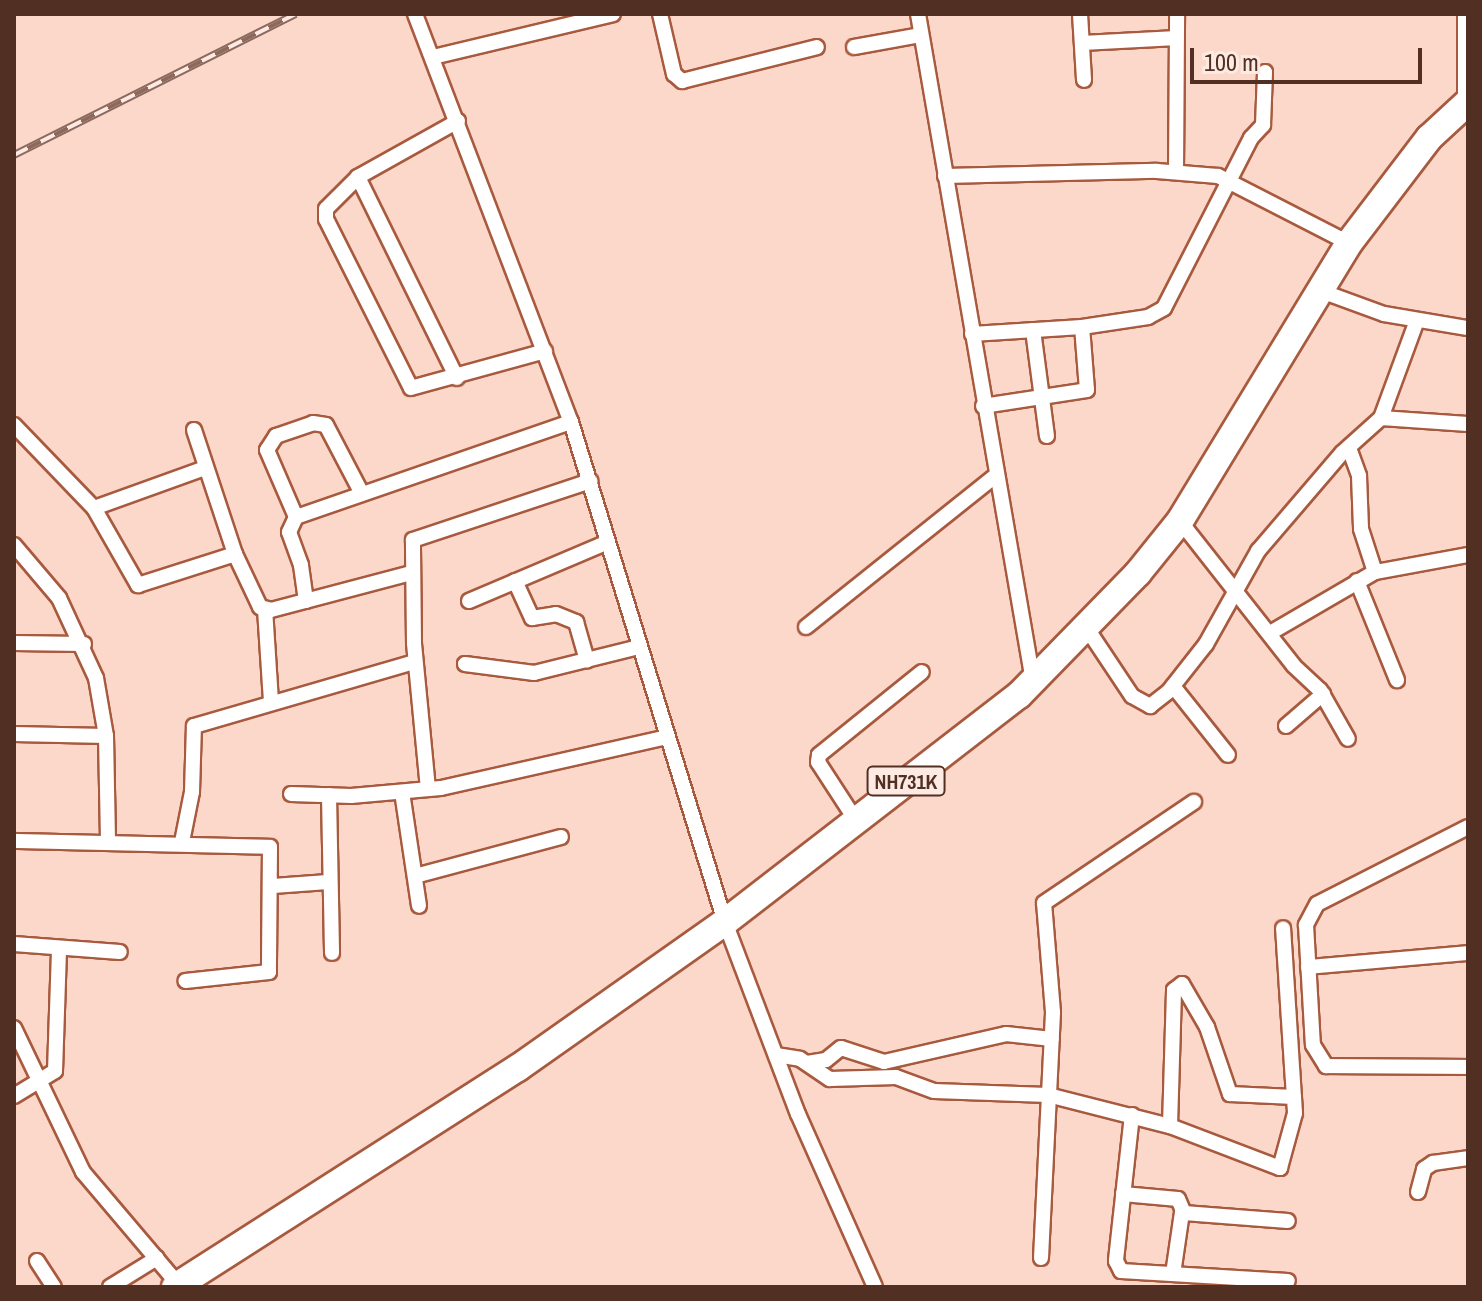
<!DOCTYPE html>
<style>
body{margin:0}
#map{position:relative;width:1482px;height:1301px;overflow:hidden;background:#fcd8cb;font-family:"Archivo Narrow",sans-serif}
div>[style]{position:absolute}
.roads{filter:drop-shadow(2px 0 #a85a3e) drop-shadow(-2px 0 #a85a3e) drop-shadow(0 2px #a85a3e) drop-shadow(0 -2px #a85a3e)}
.street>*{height:14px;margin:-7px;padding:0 7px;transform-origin:7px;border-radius:7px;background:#fff}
.highway>*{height:26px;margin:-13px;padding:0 13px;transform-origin:13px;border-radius:13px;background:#fff}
.rail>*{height:8px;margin-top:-4px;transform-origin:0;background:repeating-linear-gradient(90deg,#fceae3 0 15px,#8c695d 0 30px);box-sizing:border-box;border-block:2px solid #8c695d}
span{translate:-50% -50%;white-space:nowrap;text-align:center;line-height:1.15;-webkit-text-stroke:8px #fceae3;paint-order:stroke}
.shield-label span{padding:2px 6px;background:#fceae3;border:2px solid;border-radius:6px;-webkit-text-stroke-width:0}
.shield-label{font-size:20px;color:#512f23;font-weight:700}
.frame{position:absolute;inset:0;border:16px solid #512f23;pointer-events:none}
.scale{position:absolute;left:1190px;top:48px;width:232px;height:36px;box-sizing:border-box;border:4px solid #512f23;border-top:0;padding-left:10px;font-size:24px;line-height:28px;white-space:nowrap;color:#512f23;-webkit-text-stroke:6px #fceae3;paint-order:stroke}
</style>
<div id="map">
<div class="roads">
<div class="street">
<i style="left:415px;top:14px;width:437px;rotate:69.1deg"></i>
<i style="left:571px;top:422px;width:523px;rotate:72.88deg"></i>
<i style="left:725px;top:922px;width:205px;rotate:69.2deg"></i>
<i style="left:798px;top:1114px;width:189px;rotate:66deg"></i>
<i style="left:660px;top:14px;width:62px;rotate:76.9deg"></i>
<i style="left:674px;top:74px;width:11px;rotate:41deg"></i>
<i style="left:682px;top:81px;width:139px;rotate:-14.1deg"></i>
<i style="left:918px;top:14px;width:677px;rotate:80.22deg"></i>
<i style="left:1080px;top:14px;width:66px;rotate:86.5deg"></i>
<i style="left:1082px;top:43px;width:95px;rotate:-3deg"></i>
<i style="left:854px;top:47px;width:67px;rotate:-10.3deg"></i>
<i style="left:433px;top:57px;width:185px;rotate:-13.4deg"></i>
<i style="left:1465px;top:104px;width:90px;rotate:-90deg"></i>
<i style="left:458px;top:121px;width:115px;rotate:150.8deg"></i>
<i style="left:358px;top:177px;width:45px;rotate:135deg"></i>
<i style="left:326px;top:209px;width:10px;rotate:90deg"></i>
<i style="left:326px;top:219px;width:189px;rotate:63.3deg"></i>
<i style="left:411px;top:388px;width:139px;rotate:-15.4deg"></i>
<i style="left:1176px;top:172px;width:158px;rotate:-89.6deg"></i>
<i style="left:945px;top:176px;width:212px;rotate:-1.4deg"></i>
<i style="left:1157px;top:171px;width:61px;rotate:4.7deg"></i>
<i style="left:1218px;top:176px;width:147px;rotate:27.1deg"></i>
<i style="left:358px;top:177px;width:224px;rotate:63.8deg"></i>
<i style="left:1321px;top:291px;width:67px;rotate:20.1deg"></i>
<i style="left:1384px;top:314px;width:85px;rotate:9.5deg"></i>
<i style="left:1033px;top:330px;width:107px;rotate:82.5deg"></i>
<i style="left:972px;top:334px;width:110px;rotate:-3.6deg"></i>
<i style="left:1082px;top:327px;width:67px;rotate:-8.6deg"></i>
<i style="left:1148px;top:317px;width:18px;rotate:-29deg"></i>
<i style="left:1164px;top:308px;width:191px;rotate:-62.9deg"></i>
<i style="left:1251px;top:138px;width:18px;rotate:-47deg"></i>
<i style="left:1263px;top:125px;width:53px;rotate:-87.8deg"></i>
<i style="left:983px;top:406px;width:105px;rotate:-8.7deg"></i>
<i style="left:1087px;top:390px;width:63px;rotate:-94.5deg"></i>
<i style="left:1381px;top:418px;width:87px;rotate:3.9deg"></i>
<i style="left:14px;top:425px;width:115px;rotate:46.1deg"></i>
<i style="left:94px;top:508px;width:89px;rotate:60.3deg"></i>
<i style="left:138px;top:585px;width:102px;rotate:-17.7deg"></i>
<i style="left:194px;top:430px;width:131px;rotate:71.7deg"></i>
<i style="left:235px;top:554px;width:59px;rotate:64.7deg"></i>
<i style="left:260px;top:607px;width:11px;rotate:15deg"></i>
<i style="left:271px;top:610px;width:145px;rotate:-14.8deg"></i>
<i style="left:1349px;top:448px;width:30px;rotate:70deg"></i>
<i style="left:1359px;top:476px;width:53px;rotate:87.8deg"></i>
<i style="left:1361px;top:529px;width:45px;rotate:72deg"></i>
<i style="left:94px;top:508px;width:118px;rotate:-19.8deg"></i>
<i style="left:296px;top:517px;width:73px;rotate:-113.4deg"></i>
<i style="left:267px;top:450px;width:17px;rotate:-57deg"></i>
<i style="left:276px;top:436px;width:39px;rotate:-19deg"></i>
<i style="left:313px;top:423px;width:13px;rotate:9deg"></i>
<i style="left:326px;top:425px;width:76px;rotate:62.4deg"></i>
<i style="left:1180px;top:521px;width:184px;rotate:51.8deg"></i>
<i style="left:1294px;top:666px;width:35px;rotate:43deg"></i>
<i style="left:1320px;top:690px;width:56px;rotate:60.3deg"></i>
<i style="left:14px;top:545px;width:70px;rotate:49.7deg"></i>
<i style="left:59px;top:598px;width:88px;rotate:65.2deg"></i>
<i style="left:96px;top:678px;width:59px;rotate:80.2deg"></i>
<i style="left:106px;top:736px;width:107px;rotate:88.9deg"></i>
<i style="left:515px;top:581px;width:41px;rotate:65.3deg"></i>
<i style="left:532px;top:618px;width:24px;rotate:-9deg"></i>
<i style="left:556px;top:614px;width:22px;rotate:22deg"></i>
<i style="left:576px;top:622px;width:40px;rotate:74deg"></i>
<i style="left:1357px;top:581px;width:107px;rotate:68deg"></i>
<i style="left:306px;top:601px;width:36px;rotate:-98deg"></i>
<i style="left:301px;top:565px;width:35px;rotate:-110deg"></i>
<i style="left:289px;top:532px;width:17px;rotate:-65deg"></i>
<i style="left:296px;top:517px;width:291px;rotate:-19.1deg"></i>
<i style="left:469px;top:601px;width:151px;rotate:-23deg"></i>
<i style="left:265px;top:609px;width:94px;rotate:86.3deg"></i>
<i style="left:806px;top:627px;width:241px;rotate:-38.6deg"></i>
<i style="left:1086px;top:627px;width:83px;rotate:56.3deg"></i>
<i style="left:1132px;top:696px;width:21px;rotate:29deg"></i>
<i style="left:1150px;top:706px;width:24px;rotate:-38deg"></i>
<i style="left:1169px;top:691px;width:60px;rotate:-51.8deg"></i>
<i style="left:1206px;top:644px;width:107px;rotate:-60.8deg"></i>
<i style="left:1258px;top:551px;width:129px;rotate:-49.4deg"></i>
<i style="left:1342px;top:453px;width:52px;rotate:-41.9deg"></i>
<i style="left:1381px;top:418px;width:104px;rotate:-69.8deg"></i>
<i style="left:1270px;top:633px;width:121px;rotate:-30.2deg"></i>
<i style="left:1375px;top:572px;width:95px;rotate:-10.4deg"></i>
<i style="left:14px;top:643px;width:70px;rotate:0.8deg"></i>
<i style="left:465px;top:664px;width:70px;rotate:7.4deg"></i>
<i style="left:534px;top:673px;width:108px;rotate:-13.9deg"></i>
<i style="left:1173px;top:686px;width:88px;rotate:51.4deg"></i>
<i style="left:1286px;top:726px;width:49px;rotate:-40.9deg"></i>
<i style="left:14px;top:734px;width:92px;rotate:1.2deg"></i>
<i style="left:428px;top:789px;width:147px;rotate:-95.5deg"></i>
<i style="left:414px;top:643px;width:103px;rotate:-90.6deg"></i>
<i style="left:413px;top:540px;width:187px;rotate:-18.4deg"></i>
<i style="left:402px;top:792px;width:115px;rotate:81.5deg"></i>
<i style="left:291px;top:794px;width:60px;rotate:1.9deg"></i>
<i style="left:351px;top:796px;width:90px;rotate:-5.1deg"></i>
<i style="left:441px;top:788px;width:232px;rotate:-12.7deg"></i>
<i style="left:329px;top:795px;width:158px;rotate:88.9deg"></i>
<i style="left:855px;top:819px;width:68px;rotate:-123deg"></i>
<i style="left:818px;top:762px;width:7px;rotate:-82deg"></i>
<i style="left:819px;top:755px;width:132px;rotate:-38.9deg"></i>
<i style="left:1468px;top:827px;width:169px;rotate:153deg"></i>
<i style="left:1317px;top:904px;width:24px;rotate:118deg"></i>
<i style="left:1306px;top:925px;width:120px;rotate:86.7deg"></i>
<i style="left:1313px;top:1045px;width:25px;rotate:58deg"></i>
<i style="left:1326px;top:1066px;width:142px;rotate:0.4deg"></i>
<i style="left:14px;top:841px;width:256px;rotate:1.3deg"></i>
<i style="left:270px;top:847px;width:125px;rotate:90.5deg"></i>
<i style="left:269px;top:972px;width:84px;rotate:173.9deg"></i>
<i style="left:182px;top:842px;width:51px;rotate:-78.7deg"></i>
<i style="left:192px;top:792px;width:66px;rotate:-88.3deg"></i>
<i style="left:194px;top:726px;width:230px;rotate:-16.2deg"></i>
<i style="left:415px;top:876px;width:151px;rotate:-15deg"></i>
<i style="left:273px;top:886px;width:55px;rotate:-4.2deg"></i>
<i style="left:14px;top:944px;width:106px;rotate:4.3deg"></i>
<i style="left:1308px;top:967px;width:161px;rotate:-5deg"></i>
<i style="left:14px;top:1028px;width:160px;rotate:64.4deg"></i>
<i style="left:83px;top:1172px;width:148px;rotate:49.7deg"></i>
<i style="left:776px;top:1055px;width:24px;rotate:9deg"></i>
<i style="left:800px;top:1059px;width:36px;rotate:34deg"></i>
<i style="left:830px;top:1079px;width:66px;rotate:-1.7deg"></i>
<i style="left:896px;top:1077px;width:40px;rotate:20.2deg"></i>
<i style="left:934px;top:1091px;width:114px;rotate:2deg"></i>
<i style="left:1048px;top:1095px;width:126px;rotate:14.3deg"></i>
<i style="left:1170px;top:1126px;width:118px;rotate:20.9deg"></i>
<i style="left:1280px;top:1168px;width:57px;rotate:-74.7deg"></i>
<i style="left:1295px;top:1113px;width:185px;rotate:-93.7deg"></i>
<i style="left:807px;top:1063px;width:19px;rotate:-9deg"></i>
<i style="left:826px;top:1060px;width:19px;rotate:-39deg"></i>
<i style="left:841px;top:1048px;width:45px;rotate:18deg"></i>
<i style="left:884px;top:1062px;width:125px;rotate:-12.9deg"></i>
<i style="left:1006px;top:1034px;width:46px;rotate:6.2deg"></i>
<i style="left:14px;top:1096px;width:48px;rotate:-31.4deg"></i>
<i style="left:55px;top:1071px;width:123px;rotate:-88.1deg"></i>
<i style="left:1132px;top:1115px;width:147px;rotate:96.3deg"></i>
<i style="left:1116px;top:1261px;width:11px;rotate:63deg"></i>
<i style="left:1121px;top:1271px;width:167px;rotate:3.4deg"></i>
<i style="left:1170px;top:1126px;width:136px;rotate:-88.3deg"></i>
<i style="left:1174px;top:990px;width:10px;rotate:-37deg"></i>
<i style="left:1182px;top:984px;width:50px;rotate:59.8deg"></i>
<i style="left:1207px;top:1027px;width:71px;rotate:71.1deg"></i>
<i style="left:1230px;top:1094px;width:64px;rotate:2.7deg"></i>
<i style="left:1418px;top:1192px;width:24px;rotate:-75deg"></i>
<i style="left:1424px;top:1169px;width:11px;rotate:-34deg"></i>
<i style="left:1433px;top:1163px;width:35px;rotate:-8deg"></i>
<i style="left:1123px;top:1194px;width:55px;rotate:5.2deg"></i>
<i style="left:1178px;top:1199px;width:15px;rotate:67deg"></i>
<i style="left:1184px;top:1213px;width:104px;rotate:4.4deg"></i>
<i style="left:1041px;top:1258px;width:246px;rotate:-87.2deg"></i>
<i style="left:1053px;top:1012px;width:109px;rotate:-94.7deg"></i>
<i style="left:1044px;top:903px;width:181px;rotate:-34deg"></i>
<i style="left:37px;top:1261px;width:31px;rotate:57deg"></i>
<i style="left:1173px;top:1274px;width:63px;rotate:-81.7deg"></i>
<i style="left:110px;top:1287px;width:55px;rotate:-31.7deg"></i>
</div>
<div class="highway">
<i style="left:175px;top:1287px;width:407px;rotate:-32.6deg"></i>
<i style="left:518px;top:1068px;width:253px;rotate:-35.2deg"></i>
<i style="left:725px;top:922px;width:371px;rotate:-37.7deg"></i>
<i style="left:1019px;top:695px;width:170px;rotate:-45.7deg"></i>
<i style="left:1138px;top:573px;width:67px;rotate:-51.1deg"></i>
<i style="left:1180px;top:521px;width:325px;rotate:-58.7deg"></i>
<i style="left:1349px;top:243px;width:132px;rotate:-52.7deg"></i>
<i style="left:1429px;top:138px;width:53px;rotate:-42.7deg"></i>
</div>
</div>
<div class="rail">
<i style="left:14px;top:155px;width:315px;rotate:-26.6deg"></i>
</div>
<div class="shield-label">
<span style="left:906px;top:781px">NH731K</span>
</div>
<div class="frame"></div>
<div class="scale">100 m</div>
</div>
